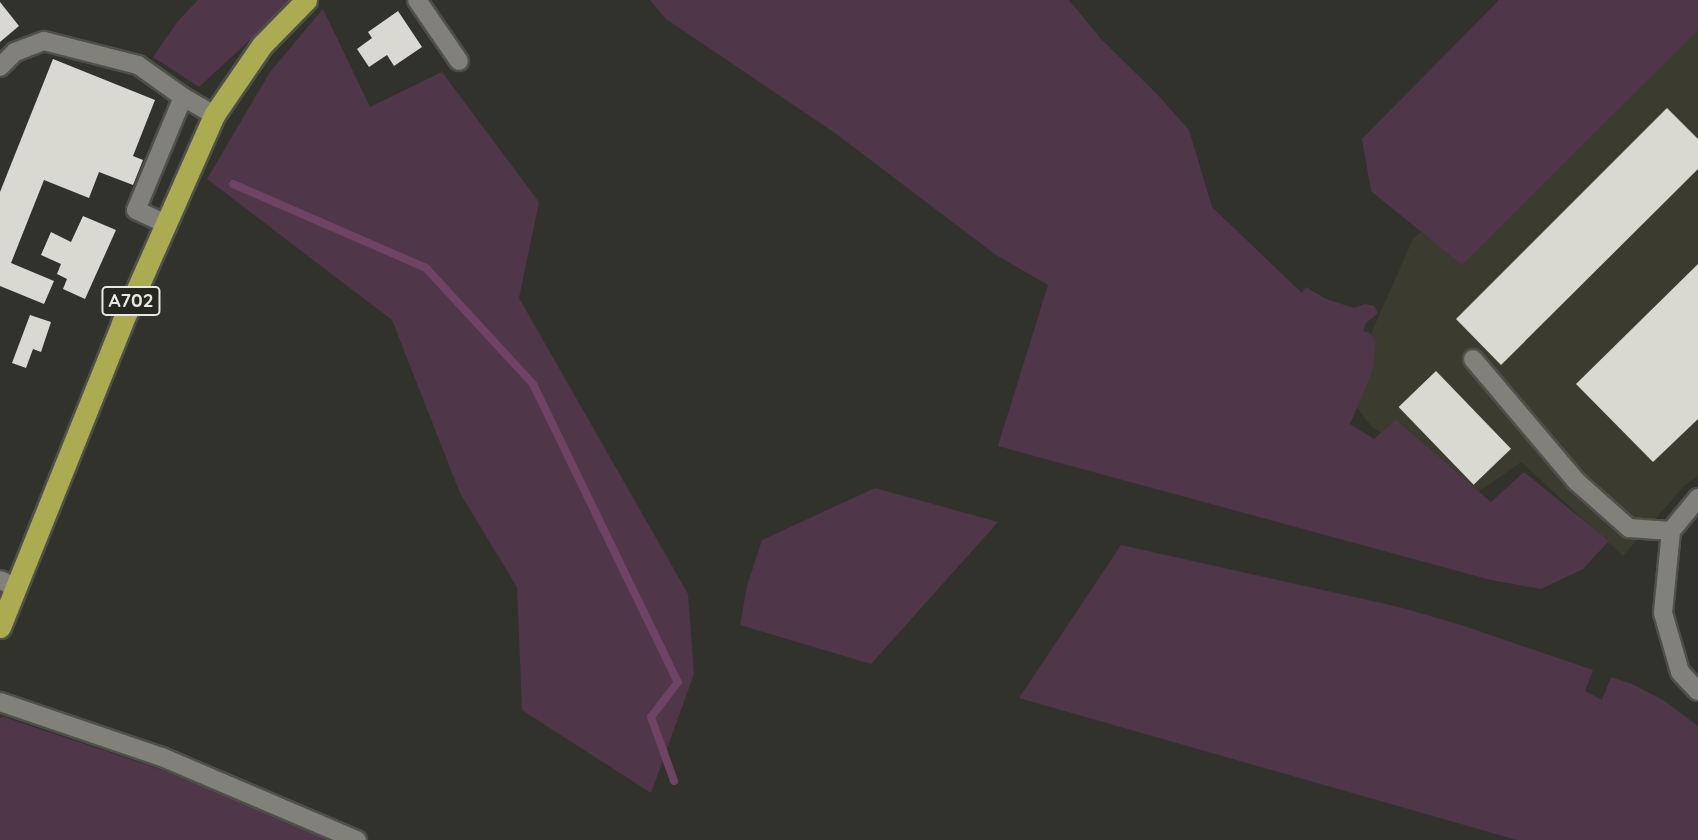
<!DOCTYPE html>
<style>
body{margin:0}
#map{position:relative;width:1698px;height:840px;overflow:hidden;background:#32322c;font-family:Quicksand,sans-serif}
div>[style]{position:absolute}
.built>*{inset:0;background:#3b3c2f}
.green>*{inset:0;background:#503649}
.stream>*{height:8px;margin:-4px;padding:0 4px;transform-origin:4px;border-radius:4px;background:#6e4363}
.building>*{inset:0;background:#d9d9d1;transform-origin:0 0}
.roads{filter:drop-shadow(2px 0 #4f504a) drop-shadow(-2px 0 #4f504a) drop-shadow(0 2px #4f504a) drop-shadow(0 -2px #4f504a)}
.minor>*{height:18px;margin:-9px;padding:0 9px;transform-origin:9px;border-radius:9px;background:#81817a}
.highway>*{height:21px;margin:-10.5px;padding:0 10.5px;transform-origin:10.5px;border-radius:10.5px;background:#abab52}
span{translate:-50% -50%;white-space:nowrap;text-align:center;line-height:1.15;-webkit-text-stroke:7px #282822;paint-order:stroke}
.shield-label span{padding:2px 5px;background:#282822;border:2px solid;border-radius:5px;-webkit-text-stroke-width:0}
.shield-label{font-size:19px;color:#e7e8e4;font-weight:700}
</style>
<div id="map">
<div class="built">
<i style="clip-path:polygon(1671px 0,1698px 0,1698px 476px,1684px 486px,1623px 556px,1521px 462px,1477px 493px,1372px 427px,1345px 392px,1413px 239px)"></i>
</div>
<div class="green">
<i style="clip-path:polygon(198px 0,293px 0,199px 87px,153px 57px,178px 21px)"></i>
<i style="clip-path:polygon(650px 0,1069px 0,1101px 39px,1157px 94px,1189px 130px,1212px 207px,1302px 293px,1306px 287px,1326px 299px,1354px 308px,1365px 304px,1374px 306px,1378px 313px,1366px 323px,1363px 331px,1370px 333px,1376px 342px,1372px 372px,1350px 424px,1374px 439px,1396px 420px,1491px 502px,1524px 472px,1609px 541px,1583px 569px,1541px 589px,1491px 580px,998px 446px,1048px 285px,996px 255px,835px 133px,666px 19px)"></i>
<i style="clip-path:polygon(1499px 0,1698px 0,1698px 30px,1462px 265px,1371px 191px,1362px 139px)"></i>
<i style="clip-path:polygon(323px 9px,370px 107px,442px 72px,539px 202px,519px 298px,688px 594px,694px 674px,651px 793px,522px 710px,517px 587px,460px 493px,392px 320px,207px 179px,270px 72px)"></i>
<i style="clip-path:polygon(875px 488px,998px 522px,871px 664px,740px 625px,747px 586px,762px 540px)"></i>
<i style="clip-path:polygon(1121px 545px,1399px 607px,1461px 625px,1593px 670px,1585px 691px,1602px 700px,1611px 677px,1632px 684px,1663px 700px,1698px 726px,1698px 840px,1517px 840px,1019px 698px)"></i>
<i style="clip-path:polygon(4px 717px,165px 771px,334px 840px,0 840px,0 718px)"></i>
</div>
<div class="stream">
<i style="left:233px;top:184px;width:210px;rotate:23.5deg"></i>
<i style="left:426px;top:268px;width:158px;rotate:47.3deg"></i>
<i style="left:533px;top:384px;width:331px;rotate:64.1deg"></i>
<i style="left:678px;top:682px;width:44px;rotate:127.6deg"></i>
<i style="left:651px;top:717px;width:68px;rotate:70.2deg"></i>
</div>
<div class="building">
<i style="clip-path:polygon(0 2px,19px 26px,0 42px)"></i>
<i style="clip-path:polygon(398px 11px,422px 47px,394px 66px,387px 55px,369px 67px,357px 49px,372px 38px,368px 32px)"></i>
<i style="clip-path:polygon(53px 59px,155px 100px,133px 156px,143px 160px,133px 185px,99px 172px,89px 198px,44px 180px,11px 263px,54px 281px,44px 304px,0 286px,0 192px)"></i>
<i style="clip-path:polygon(1667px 108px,1698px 139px,1698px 169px,1501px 365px,1456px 319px)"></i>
<i style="clip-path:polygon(83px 216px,116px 230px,85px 299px,63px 289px,67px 279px,57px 274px,61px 264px,41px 255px,51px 232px,71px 242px)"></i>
<i style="clip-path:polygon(1698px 264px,1698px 419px,1653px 462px,1576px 384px)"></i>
<i style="clip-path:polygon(30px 315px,51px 322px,41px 352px,33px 349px,26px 368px,12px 363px)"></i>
<i style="left:1436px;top:371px;width:108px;height:52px;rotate:46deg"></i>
</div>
<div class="roads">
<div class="minor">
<i style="left:417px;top:0;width:74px;rotate:55.5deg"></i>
<i style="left:0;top:67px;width:21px;rotate:-45deg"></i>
<i style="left:15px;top:52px;width:31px;rotate:-21deg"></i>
<i style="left:44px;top:41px;width:97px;rotate:14.3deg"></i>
<i style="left:138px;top:65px;width:55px;rotate:35.4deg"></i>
<i style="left:183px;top:97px;width:36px;rotate:30deg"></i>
<i style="left:166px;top:224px;width:33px;rotate:-155deg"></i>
<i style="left:136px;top:210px;width:122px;rotate:-67.4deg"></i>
<i style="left:1473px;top:359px;width:160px;rotate:49.8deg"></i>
<i style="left:1576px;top:481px;width:71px;rotate:41.6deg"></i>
<i style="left:1629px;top:528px;width:42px;rotate:4.1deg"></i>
<i style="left:1698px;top:498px;width:43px;rotate:129.3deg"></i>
<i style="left:1671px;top:531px;width:82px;rotate:95.6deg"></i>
<i style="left:1663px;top:613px;width:61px;rotate:73.9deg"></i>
<i style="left:1680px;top:672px;width:26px;rotate:47deg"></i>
<i style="left:0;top:580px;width:17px;rotate:24deg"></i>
<i style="left:0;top:702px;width:171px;rotate:18.8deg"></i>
<i style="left:162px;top:757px;width:212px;rotate:23.1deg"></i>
</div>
<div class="highway">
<i style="left:0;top:627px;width:328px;rotate:-68.1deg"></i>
<i style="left:122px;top:323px;width:227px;rotate:-66.1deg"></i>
<i style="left:214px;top:115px;width:85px;rotate:-55.6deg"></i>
<i style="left:262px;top:45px;width:63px;rotate:-45.6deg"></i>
</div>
</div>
<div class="shield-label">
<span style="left:131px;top:301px">A702</span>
</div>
</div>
